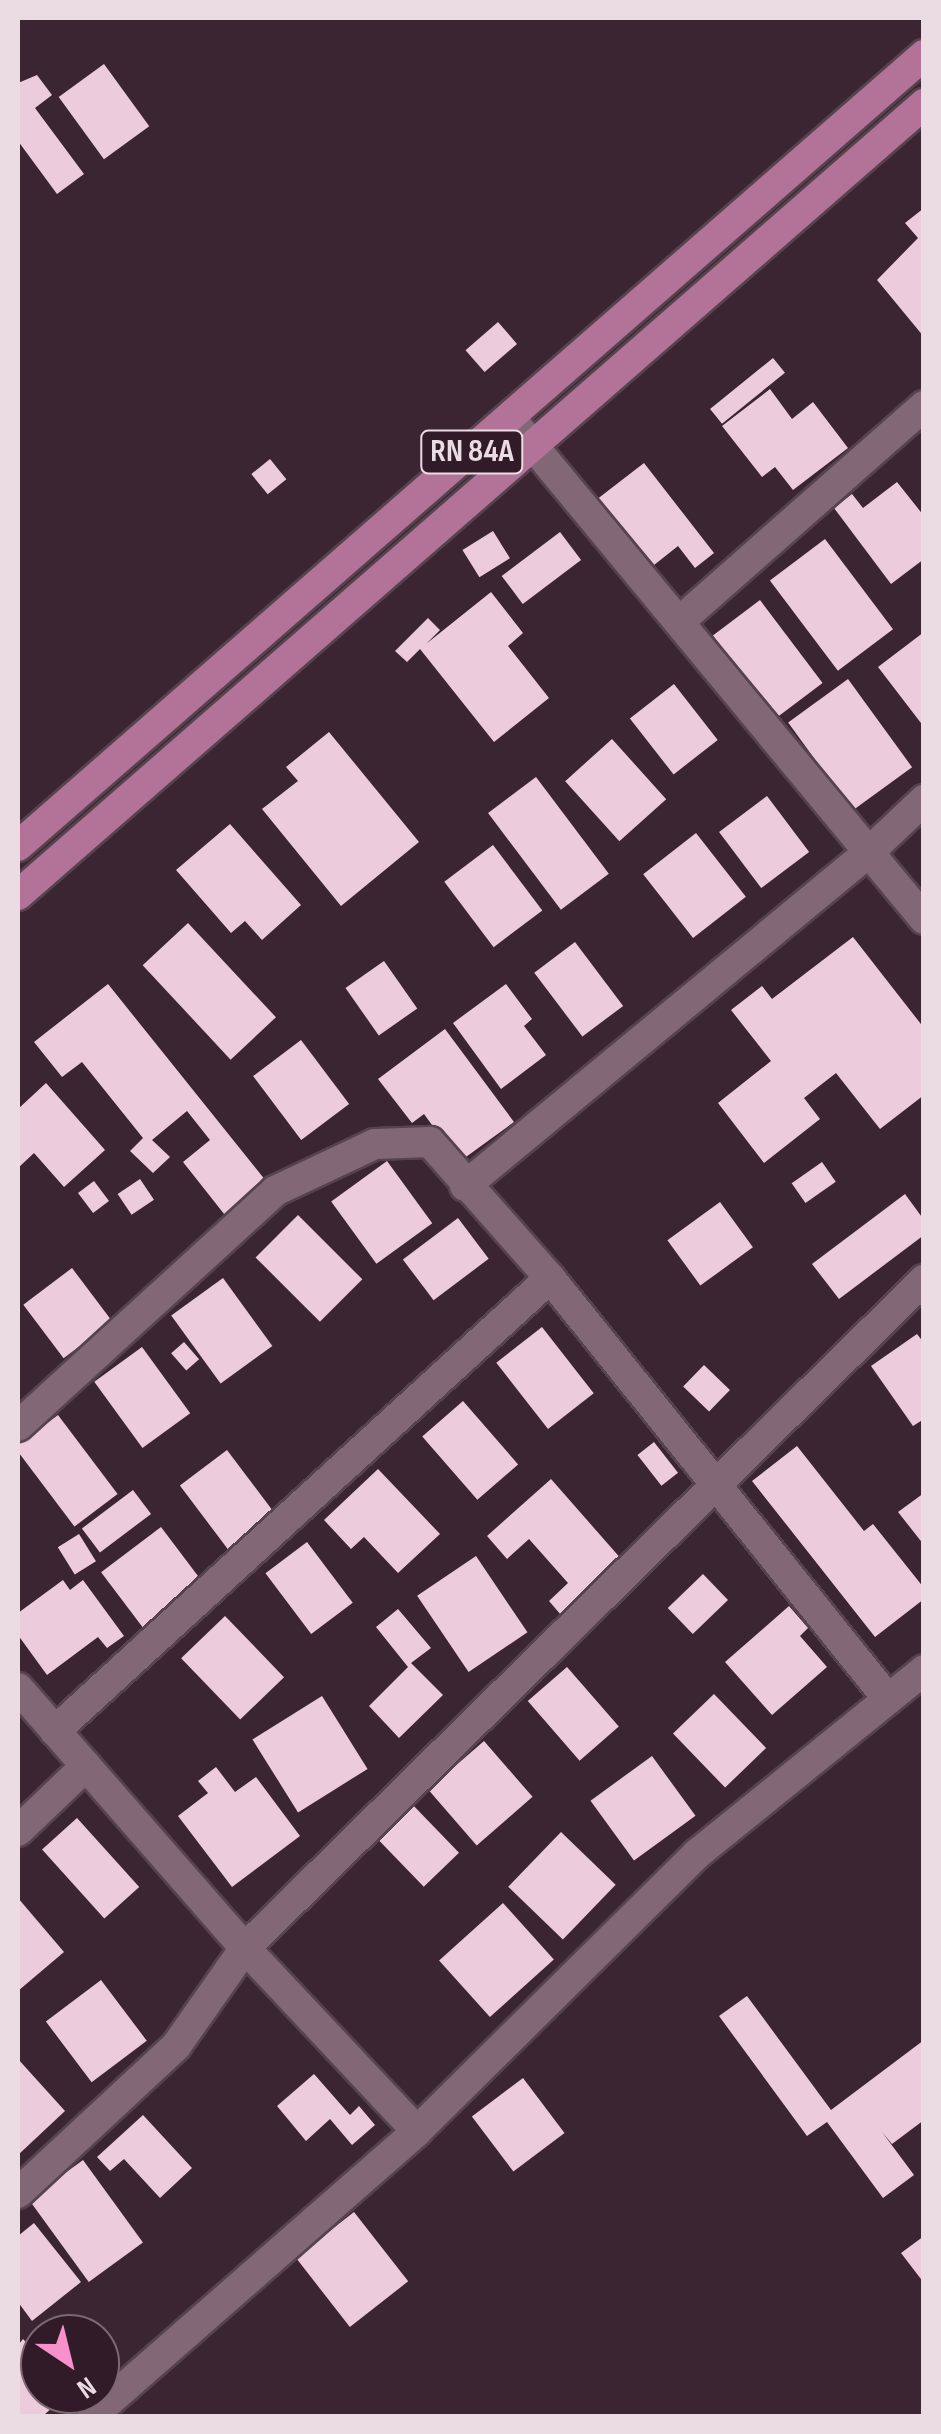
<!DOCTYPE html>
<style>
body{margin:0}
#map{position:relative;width:941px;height:2434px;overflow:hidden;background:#3c2532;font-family:"Sofia Sans Condensed",sans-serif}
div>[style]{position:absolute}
.building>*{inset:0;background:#ecccdc;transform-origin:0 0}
.roads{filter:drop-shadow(2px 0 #56434e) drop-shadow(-2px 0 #56434e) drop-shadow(0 2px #56434e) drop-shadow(0 -2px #56434e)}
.minor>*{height:30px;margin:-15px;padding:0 15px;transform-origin:15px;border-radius:15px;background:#826776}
.major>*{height:30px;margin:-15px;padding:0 15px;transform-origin:15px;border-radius:15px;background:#b37298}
span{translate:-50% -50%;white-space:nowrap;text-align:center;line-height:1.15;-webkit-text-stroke:10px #321b28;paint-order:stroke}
.shield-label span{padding:2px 8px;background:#321b28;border:2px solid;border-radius:8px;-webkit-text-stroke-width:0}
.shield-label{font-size:32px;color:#ebdbe3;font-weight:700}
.frame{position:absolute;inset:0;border:20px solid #ebdbe3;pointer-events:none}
.north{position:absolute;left:20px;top:2314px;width:100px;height:100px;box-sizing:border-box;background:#321b28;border:2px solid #7c6873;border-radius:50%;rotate:145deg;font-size:28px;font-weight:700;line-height:40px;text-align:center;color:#ebdbe3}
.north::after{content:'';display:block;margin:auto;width:35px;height:45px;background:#f890cc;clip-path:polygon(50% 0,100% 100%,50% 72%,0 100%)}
</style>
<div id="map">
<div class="building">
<i style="left:104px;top:64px;width:77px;height:56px;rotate:54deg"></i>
<i style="clip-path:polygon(37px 75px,52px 95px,35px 108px,84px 174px,57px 194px,18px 141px,18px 83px)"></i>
<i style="clip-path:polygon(924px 208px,924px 337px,877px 280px,918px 238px,905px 223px)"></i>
<i style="left:498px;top:322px;width:29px;height:43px;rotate:49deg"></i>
<i style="left:773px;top:358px;width:19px;height:81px;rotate:51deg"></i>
<i style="clip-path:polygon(770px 389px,792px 419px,813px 402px,848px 448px,793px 490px,775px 467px,762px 477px,722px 426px)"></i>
<i style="left:270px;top:459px;width:26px;height:24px;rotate:51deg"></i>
<i style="clip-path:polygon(644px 463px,714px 553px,695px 568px,678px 546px,649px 569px,596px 500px)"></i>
<i style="clip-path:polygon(897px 482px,924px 516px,924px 559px,891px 584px,834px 508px,852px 494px,863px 508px)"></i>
<i style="left:493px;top:531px;width:32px;height:36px;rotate:58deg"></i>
<i style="left:560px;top:532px;width:35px;height:73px;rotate:53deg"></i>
<i style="left:825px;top:539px;width:113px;height:69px;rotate:53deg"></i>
<i style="clip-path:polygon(491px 592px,523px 633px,508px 646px,549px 698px,494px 742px,420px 649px,407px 662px,395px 651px,428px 618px,440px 630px,426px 644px)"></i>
<i style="left:760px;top:600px;width:104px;height:59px;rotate:53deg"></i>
<i style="clip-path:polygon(924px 632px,924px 727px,878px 667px)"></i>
<i style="left:848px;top:679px;width:109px;height:74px;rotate:54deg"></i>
<i style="left:674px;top:684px;width:71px;height:56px;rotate:52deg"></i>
<i style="clip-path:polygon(329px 732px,419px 842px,341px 906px,262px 809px,298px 781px,286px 767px)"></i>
<i style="left:612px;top:739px;width:81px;height:63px;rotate:48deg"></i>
<i style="left:536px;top:777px;width:121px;height:60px;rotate:53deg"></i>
<i style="left:767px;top:796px;width:70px;height:60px;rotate:53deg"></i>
<i style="clip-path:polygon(230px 824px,301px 905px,262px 940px,245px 921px,231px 933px,176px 870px)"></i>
<i style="left:696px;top:833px;width:81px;height:67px;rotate:52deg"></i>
<i style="left:493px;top:845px;width:82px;height:61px;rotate:53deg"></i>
<i style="left:188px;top:923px;width:129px;height:62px;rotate:47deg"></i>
<i style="clip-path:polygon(853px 937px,924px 1028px,924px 1095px,880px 1129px,836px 1073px,804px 1098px,820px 1119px,764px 1163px,718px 1103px,771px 1061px,731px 1010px,762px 986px,772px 999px)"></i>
<i style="left:575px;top:942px;width:80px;height:51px;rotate:53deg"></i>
<i style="left:384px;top:961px;width:58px;height:47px;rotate:55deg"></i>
<i style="clip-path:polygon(108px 984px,274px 1191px,232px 1224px,183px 1162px,210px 1140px,187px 1111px,152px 1140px,170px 1157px,153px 1173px,130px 1151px,143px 1138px,82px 1062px,62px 1077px,34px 1042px)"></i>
<i style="clip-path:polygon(506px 984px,532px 1019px,524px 1026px,546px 1055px,501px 1089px,453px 1023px)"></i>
<i style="clip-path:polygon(445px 1029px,514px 1122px,459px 1162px,424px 1114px,412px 1123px,378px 1079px)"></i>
<i style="left:301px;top:1040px;width:80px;height:60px;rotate:53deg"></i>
<i style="clip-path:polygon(46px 1083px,105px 1150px,64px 1187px,34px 1153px,18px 1168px,18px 1109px)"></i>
<i style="left:387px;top:1161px;width:77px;height:69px;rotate:54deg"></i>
<i style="left:822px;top:1162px;width:24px;height:37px;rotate:55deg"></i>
<i style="left:140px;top:1179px;width:25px;height:27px;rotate:56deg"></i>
<i style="left:94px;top:1181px;width:25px;height:20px;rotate:53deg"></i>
<i style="clip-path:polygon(905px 1194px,924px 1220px,924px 1235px,839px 1299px,812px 1264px)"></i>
<i style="left:720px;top:1202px;width:56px;height:65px;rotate:54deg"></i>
<i style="left:298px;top:1215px;width:91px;height:60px;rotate:45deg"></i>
<i style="left:458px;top:1218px;width:51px;height:69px;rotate:53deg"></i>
<i style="left:72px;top:1268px;width:67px;height:61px;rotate:53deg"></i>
<i style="left:223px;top:1278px;width:84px;height:64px;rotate:54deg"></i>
<i style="left:542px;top:1327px;width:84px;height:58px;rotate:52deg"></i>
<i style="clip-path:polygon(917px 1334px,924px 1343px,924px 1419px,913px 1426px,871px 1366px)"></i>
<i style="left:184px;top:1342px;width:23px;height:17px;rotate:49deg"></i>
<i style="left:142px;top:1347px;width:82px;height:59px;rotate:54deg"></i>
<i style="left:704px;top:1365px;width:36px;height:30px;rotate:44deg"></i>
<i style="left:463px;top:1401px;width:84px;height:54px;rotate:49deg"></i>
<i style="left:58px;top:1415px;width:99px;height:54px;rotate:53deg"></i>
<i style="left:654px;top:1442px;width:39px;height:21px;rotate:52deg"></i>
<i style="clip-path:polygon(797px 1446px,864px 1531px,873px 1524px,924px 1588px,924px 1599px,875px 1637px,752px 1481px)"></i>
<i style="left:227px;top:1450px;width:82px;height:59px;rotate:53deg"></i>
<i style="clip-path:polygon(378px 1469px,440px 1534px,398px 1573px,364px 1537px,351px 1549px,324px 1520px)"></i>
<i style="clip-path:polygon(551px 1479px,623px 1561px,561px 1615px,549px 1601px,568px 1583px,529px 1539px,507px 1559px,487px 1536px)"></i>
<i style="left:133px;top:1490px;width:30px;height:64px;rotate:53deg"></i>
<i style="clip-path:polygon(924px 1493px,924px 1545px,898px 1512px)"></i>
<i style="left:161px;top:1527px;width:69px;height:75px;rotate:53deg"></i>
<i style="left:79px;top:1534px;width:32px;height:25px;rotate:58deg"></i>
<i style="left:307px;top:1542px;width:76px;height:52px;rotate:53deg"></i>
<i style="left:476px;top:1556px;width:92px;height:71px;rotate:56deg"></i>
<i style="left:703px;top:1574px;width:36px;height:49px;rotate:46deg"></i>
<i style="clip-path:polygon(63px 1580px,70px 1590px,83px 1580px,124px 1636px,107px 1648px,98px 1637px,47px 1675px,18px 1635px,18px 1613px)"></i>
<i style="clip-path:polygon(789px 1606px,808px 1628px,800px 1636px,827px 1667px,772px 1715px,725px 1662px)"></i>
<i style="clip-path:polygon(398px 1609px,431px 1648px,411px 1663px,443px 1695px,399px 1738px,369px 1706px,408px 1667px,376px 1627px)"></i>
<i style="left:225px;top:1616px;width:85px;height:61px;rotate:46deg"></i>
<i style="left:567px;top:1667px;width:79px;height:52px;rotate:49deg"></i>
<i style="left:714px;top:1694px;width:75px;height:57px;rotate:46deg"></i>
<i style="left:322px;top:1696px;width:86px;height:82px;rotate:58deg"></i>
<i style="left:484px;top:1741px;width:74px;height:74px;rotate:49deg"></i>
<i style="left:652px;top:1756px;width:74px;height:76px;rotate:54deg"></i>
<i style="clip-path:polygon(216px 1767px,235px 1792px,256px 1777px,300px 1836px,232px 1887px,178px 1816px,208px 1793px,198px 1781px)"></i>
<i style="left:409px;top:1801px;width:72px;height:49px;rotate:46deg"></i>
<i style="left:77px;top:1818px;width:93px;height:47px;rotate:48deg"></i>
<i style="left:561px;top:1832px;width:76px;height:76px;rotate:44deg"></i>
<i style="clip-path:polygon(18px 1898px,64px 1952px,18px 1991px)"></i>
<i style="left:503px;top:1903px;width:76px;height:86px;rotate:48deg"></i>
<i style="left:101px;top:1980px;width:76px;height:69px;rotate:53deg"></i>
<i style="clip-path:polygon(747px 1996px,831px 2110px,924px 2040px,924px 2120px,892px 2144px,882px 2132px,914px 2175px,883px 2198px,827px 2122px,807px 2136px,719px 2016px)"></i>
<i style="clip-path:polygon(18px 2059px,65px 2111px,18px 2155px)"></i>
<i style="clip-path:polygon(314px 2074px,350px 2115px,359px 2106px,375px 2125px,352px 2145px,330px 2119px,306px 2141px,277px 2106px)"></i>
<i style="left:523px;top:2078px;width:69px;height:64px;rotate:53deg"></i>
<i style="clip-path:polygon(143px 2115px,192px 2168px,160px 2198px,124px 2159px,110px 2171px,97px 2157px)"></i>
<i style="left:83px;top:2160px;width:102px;height:67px;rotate:54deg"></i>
<i style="left:354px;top:2212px;width:88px;height:74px;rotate:52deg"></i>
<i style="clip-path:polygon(34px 2223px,81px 2282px,32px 2321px,18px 2302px,18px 2236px)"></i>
<i style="clip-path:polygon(924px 2236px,924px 2283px,901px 2253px)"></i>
<i style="clip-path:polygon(23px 2339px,40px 2357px,40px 2394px,67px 2394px,43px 2416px,18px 2416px,18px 2345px)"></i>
</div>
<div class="roads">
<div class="minor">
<i style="left:510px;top:418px;width:650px;rotate:50.43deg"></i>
<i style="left:679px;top:622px;width:327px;rotate:-41.4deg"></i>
<i style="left:465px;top:1186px;width:524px;rotate:-39.58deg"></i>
<i style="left:869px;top:852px;width:76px;rotate:-43.4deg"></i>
<i style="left:18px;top:1426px;width:348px;rotate:-42.4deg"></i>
<i style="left:275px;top:1191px;width:110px;rotate:-25.2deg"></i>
<i style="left:375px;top:1144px;width:55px;rotate:-2.1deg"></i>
<i style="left:430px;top:1142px;width:181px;rotate:48.6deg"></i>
<i style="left:550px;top:1278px;width:540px;rotate:51.24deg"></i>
<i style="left:18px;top:1688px;width:345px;rotate:48.9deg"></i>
<i style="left:245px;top:1948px;width:251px;rotate:46.8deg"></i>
<i style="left:55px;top:1731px;width:671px;rotate:-42.46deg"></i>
<i style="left:18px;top:1831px;width:94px;rotate:-43.7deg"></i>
<i style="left:18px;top:2193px;width:216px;rotate:-42.9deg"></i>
<i style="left:176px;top:2046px;width:120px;rotate:-54.9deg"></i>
<i style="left:245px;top:1948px;width:953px;rotate:-44.53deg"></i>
<i style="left:92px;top:2416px;width:432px;rotate:-41.2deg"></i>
<i style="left:417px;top:2131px;width:394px;rotate:-44.7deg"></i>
<i style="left:697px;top:1854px;width:292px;rotate:-39deg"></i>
</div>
<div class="major">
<i style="left:18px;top:846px;width:1203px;rotate:-41.12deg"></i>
<i style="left:18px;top:895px;width:1203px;rotate:-41.12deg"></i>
</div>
</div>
<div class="shield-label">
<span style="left:472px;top:452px">RN 84A</span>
</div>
<div class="frame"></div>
<div class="north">N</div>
</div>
